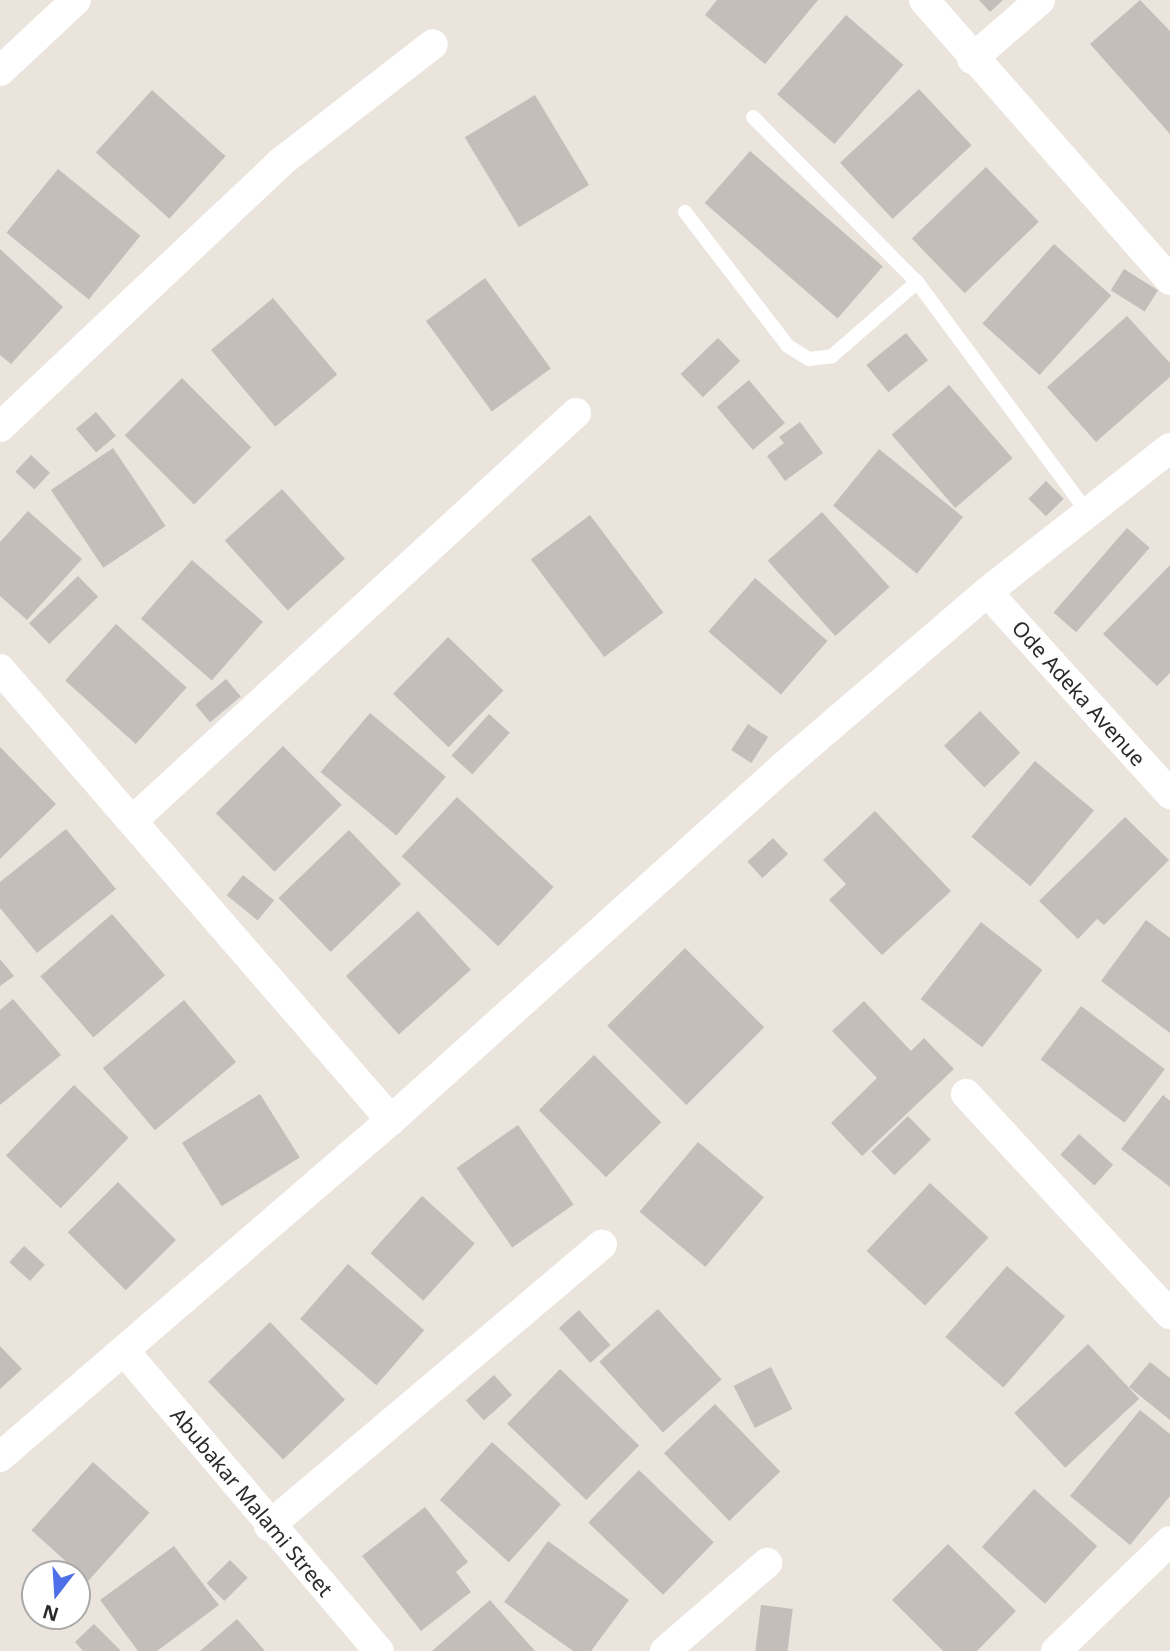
<!DOCTYPE html>
<style>
body{margin:0}
#map{position:relative;width:1170px;height:1651px;overflow:hidden;background:#ebe4dd;font-family:"Noto Sans",sans-serif}
div>[style]{position:absolute}
.building>*{inset:0;background:#c3beba;transform-origin:0 0}
.service>*{height:14px;margin:-7px;padding:0 7px;transform-origin:7px;border-radius:7px;background:#fff}
.minor>*{height:30px;margin:-15px;padding:0 15px;transform-origin:15px;border-radius:15px;background:#fff}
span{translate:-50% -50%;white-space:nowrap;text-align:center;line-height:1.15;-webkit-text-stroke:6px #fff;paint-order:stroke}
.street-label{font-size:21px;color:#2a2a2a}
.north{position:absolute;left:21px;top:1560px;width:70px;height:70px;box-sizing:border-box;background:#fff;border:2px solid #aaa;border-radius:50%;rotate:197deg;font-size:19px;font-weight:700;line-height:28px;text-align:center;color:#2a2a2a}
.north::after{content:'';display:block;margin:auto;width:24px;height:32px;background:#4d6fe8;clip-path:polygon(50% 0,100% 100%,50% 72%,0 100%)}
</style>
<div id="map">
<div class="building">
<i style="clip-path:polygon(717px 0,818px 0,765px 64px,705px 15px)"></i>
<i style="clip-path:polygon(979px 0,1003px 0,990px 12px)"></i>
<i style="clip-path:polygon(1140px 0,1170px 31px,1170px 134px,1090px 44px)"></i>
<i style="left:846px;top:15px;width:76px;height:105px;rotate:41deg"></i>
<i style="left:919px;top:89px;width:77px;height:108px;rotate:47deg"></i>
<i style="left:152px;top:90px;width:99px;height:84px;rotate:42deg"></i>
<i style="left:535px;top:95px;width:105px;height:82px;rotate:59deg"></i>
<i style="left:750px;top:151px;width:176px;height:69px;rotate:41deg"></i>
<i style="left:986px;top:167px;width:76px;height:103px;rotate:46deg"></i>
<i style="left:58px;top:169px;width:106px;height:82px;rotate:39deg"></i>
<i style="left:1054px;top:244px;width:77px;height:107px;rotate:42deg"></i>
<i style="clip-path:polygon(0 249px,63px 307px,11px 364px,0 355px)"></i>
<i style="left:1124px;top:269px;width:40px;height:25px;rotate:32deg"></i>
<i style="left:485px;top:278px;width:112px;height:73px;rotate:54deg"></i>
<i style="left:273px;top:298px;width:100px;height:81px;rotate:50deg"></i>
<i style="clip-path:polygon(1127px 316px,1170px 363px,1170px 377px,1096px 442px,1047px 387px)"></i>
<i style="left:906px;top:333px;width:35px;height:51px;rotate:51deg"></i>
<i style="left:718px;top:338px;width:32px;height:52px;rotate:46deg"></i>
<i style="left:182px;top:378px;width:98px;height:81px;rotate:45deg"></i>
<i style="left:749px;top:380px;width:56px;height:42px;rotate:50deg"></i>
<i style="left:949px;top:385px;width:97px;height:76px;rotate:49deg"></i>
<i style="left:96px;top:412px;width:31px;height:26px;rotate:50deg"></i>
<i style="clip-path:polygon(800px 422px,823px 453px,785px 481px,767px 456px,784px 443px,779px 437px)"></i>
<i style="left:113px;top:448px;width:94px;height:75px;rotate:56deg"></i>
<i style="left:879px;top:449px;width:108px;height:73px;rotate:39deg"></i>
<i style="left:31px;top:455px;width:26px;height:23px;rotate:43deg"></i>
<i style="left:1046px;top:481px;width:25px;height:25px;rotate:45deg"></i>
<i style="left:282px;top:489px;width:94px;height:77px;rotate:48deg"></i>
<i style="clip-path:polygon(28px 511px,82px 559px,27px 620px,0 596px,0 542px)"></i>
<i style="left:822px;top:512px;width:101px;height:73px;rotate:48deg"></i>
<i style="left:590px;top:515px;width:122px;height:74px;rotate:53deg"></i>
<i style="left:1127px;top:528px;width:30px;height:112px;rotate:41deg"></i>
<i style="left:192px;top:560px;width:94px;height:78px;rotate:41deg"></i>
<i style="clip-path:polygon(1170px 565px,1170px 673px,1157px 686px,1103px 634px)"></i>
<i style="left:78px;top:576px;width:29px;height:68px;rotate:46deg"></i>
<i style="left:755px;top:578px;width:96px;height:71px;rotate:41deg"></i>
<i style="left:116px;top:624px;width:95px;height:76px;rotate:42deg"></i>
<i style="left:448px;top:637px;width:77px;height:79px;rotate:44deg"></i>
<i style="left:226px;top:679px;width:23px;height:40px;rotate:50deg"></i>
<i style="left:980px;top:711px;width:58px;height:50px;rotate:46deg"></i>
<i style="left:370px;top:713px;width:99px;height:77px;rotate:40deg"></i>
<i style="left:489px;top:714px;width:28px;height:56px;rotate:42deg"></i>
<i style="left:748px;top:724px;width:24px;height:31px;rotate:33deg"></i>
<i style="left:283px;top:746px;width:83px;height:95px;rotate:45deg"></i>
<i style="clip-path:polygon(0 747px,56px 804px,0 859px)"></i>
<i style="left:1035px;top:761px;width:77px;height:99px;rotate:40deg"></i>
<i style="left:457px;top:797px;width:132px;height:81px;rotate:43deg"></i>
<i style="clip-path:polygon(875px 811px,951px 891px,882px 955px,829px 900px,846px 884px,823px 860px)"></i>
<i style="clip-path:polygon(1125px 817px,1169px 860px,1104px 925px,1097px 919px,1078px 939px,1039px 901px)"></i>
<i style="clip-path:polygon(66px 829px,116px 889px,37px 953px,0 908px,0 882px)"></i>
<i style="left:349px;top:830px;width:75px;height:98px;rotate:46deg"></i>
<i style="left:773px;top:838px;width:22px;height:35px;rotate:47deg"></i>
<i style="left:243px;top:875px;width:40px;height:26px;rotate:39deg"></i>
<i style="left:418px;top:911px;width:79px;height:97px;rotate:48deg"></i>
<i style="left:112px;top:914px;width:81px;height:95px;rotate:49deg"></i>
<i style="clip-path:polygon(1146px 920px,1170px 938px,1170px 1033px,1101px 981px)"></i>
<i style="left:981px;top:922px;width:78px;height:98px;rotate:38deg"></i>
<i style="left:685px;top:948px;width:112px;height:110px;rotate:45deg"></i>
<i style="clip-path:polygon(0 959px,14px 976px,0 986px)"></i>
<i style="clip-path:polygon(13px 999px,61px 1055px,0 1105px,0 1010px)"></i>
<i style="left:184px;top:1000px;width:81px;height:106px;rotate:50deg"></i>
<i style="clip-path:polygon(864px 1001px,911px 1051px,924px 1038px,954px 1069px,862px 1156px,831px 1123px,877px 1078px,832px 1031px)"></i>
<i style="left:1081px;top:1006px;width:105px;height:67px;rotate:37deg"></i>
<i style="left:594px;top:1055px;width:95px;height:78px;rotate:45deg"></i>
<i style="left:74px;top:1085px;width:76px;height:98px;rotate:44deg"></i>
<i style="left:260px;top:1094px;width:75px;height:92px;rotate:58deg"></i>
<i style="clip-path:polygon(1163px 1095px,1170px 1101px,1170px 1187px,1121px 1149px)"></i>
<i style="left:908px;top:1116px;width:33px;height:51px;rotate:46deg"></i>
<i style="left:518px;top:1125px;width:97px;height:75px;rotate:55deg"></i>
<i style="left:1079px;top:1134px;width:46px;height:28px;rotate:42deg"></i>
<i style="left:698px;top:1142px;width:86px;height:91px;rotate:40deg"></i>
<i style="left:118px;top:1182px;width:82px;height:71px;rotate:45deg"></i>
<i style="left:930px;top:1183px;width:80px;height:93px;rotate:43deg"></i>
<i style="left:422px;top:1196px;width:71px;height:77px;rotate:42deg"></i>
<i style="left:24px;top:1246px;width:28px;height:22px;rotate:42deg"></i>
<i style="left:348px;top:1264px;width:101px;height:73px;rotate:41deg"></i>
<i style="left:1007px;top:1266px;width:77px;height:94px;rotate:41deg"></i>
<i style="left:658px;top:1309px;width:95px;height:79px;rotate:48deg"></i>
<i style="left:579px;top:1310px;width:47px;height:27px;rotate:48deg"></i>
<i style="left:270px;top:1322px;width:108px;height:86px;rotate:46deg"></i>
<i style="left:1088px;top:1344px;width:75px;height:101px;rotate:47deg"></i>
<i style="clip-path:polygon(0 1346px,22px 1369px,0 1389px)"></i>
<i style="clip-path:polygon(1150px 1362px,1170px 1378px,1170px 1420px,1129px 1387px)"></i>
<i style="left:771px;top:1367px;width:47px;height:42px;rotate:63deg"></i>
<i style="left:560px;top:1369px;width:110px;height:76px;rotate:44deg"></i>
<i style="left:494px;top:1375px;width:27px;height:38px;rotate:48deg"></i>
<i style="left:715px;top:1404px;width:94px;height:71px;rotate:46deg"></i>
<i style="clip-path:polygon(1140px 1410px,1170px 1434px,1170px 1496px,1130px 1545px,1070px 1496px)"></i>
<i style="left:492px;top:1442px;width:93px;height:78px;rotate:42deg"></i>
<i style="left:93px;top:1462px;width:76px;height:92px;rotate:42deg"></i>
<i style="left:639px;top:1470px;width:104px;height:73px;rotate:44deg"></i>
<i style="left:1034px;top:1489px;width:85px;height:78px;rotate:42deg"></i>
<i style="clip-path:polygon(425px 1507px,468px 1562px,456px 1572px,471px 1592px,421px 1631px,362px 1556px)"></i>
<i style="clip-path:polygon(548px 1541px,629px 1600px,591px 1651px,573px 1651px,504px 1602px)"></i>
<i style="clip-path:polygon(948px 1544px,1016px 1611px,977px 1651px,943px 1651px,892px 1600px)"></i>
<i style="clip-path:polygon(174px 1546px,219px 1605px,157px 1651px,138px 1651px,100px 1600px)"></i>
<i style="left:230px;top:1560px;width:25px;height:33px;rotate:45deg"></i>
<i style="clip-path:polygon(490px 1600px,535px 1651px,432px 1651px)"></i>
<i style="left:761px;top:1605px;width:32px;height:46px;rotate:7deg"></i>
<i style="clip-path:polygon(237px 1619px,265px 1651px,200px 1651px)"></i>
<i style="clip-path:polygon(94px 1624px,121px 1651px,83px 1651px,75px 1642px)"></i>
</div>
<div class="service">
<i style="left:753px;top:117px;width:233px;rotate:45.2deg"></i>
<i style="left:917px;top:282px;width:287px;rotate:53.5deg"></i>
<i style="left:685px;top:212px;width:169px;rotate:52.5deg"></i>
<i style="left:788px;top:346px;width:25px;rotate:32deg"></i>
<i style="left:809px;top:359px;width:23px;rotate:-7deg"></i>
<i style="left:832px;top:356px;width:113px;rotate:-41deg"></i>
</div>
<div class="minor">
<i style="left:924px;top:0;width:373px;rotate:48.7deg"></i>
<i style="left:972px;top:59px;width:90px;rotate:-40.9deg"></i>
<i style="left:0;top:71px;width:104px;rotate:-43.1deg"></i>
<i style="left:0;top:427px;width:386px;rotate:-43.3deg"></i>
<i style="left:281px;top:162px;width:192px;rotate:-37.8deg"></i>
<i style="left:987px;top:592px;width:273px;rotate:47.8deg"></i>
<i style="left:0;top:669px;width:597px;rotate:49.08deg"></i>
<i style="left:132px;top:821px;width:603px;rotate:-42.58deg"></i>
<i style="left:966px;top:1094px;width:300px;rotate:47.2deg"></i>
<i style="left:126px;top:1353px;width:391px;rotate:49.7deg"></i>
<i style="left:0;top:1457px;width:516px;rotate:-40.76deg"></i>
<i style="left:391px;top:1120px;width:528px;rotate:-42deg"></i>
<i style="left:783px;top:767px;width:269px;rotate:-40.6deg"></i>
<i style="left:987px;top:592px;width:233px;rotate:-38.2deg"></i>
<i style="left:269px;top:1526px;width:436px;rotate:-40.2deg"></i>
<i style="left:665px;top:1651px;width:135px;rotate:-40.8deg"></i>
<i style="left:1056px;top:1651px;width:158px;rotate:-44deg"></i>
</div>
<div class="street-label">
<span style="left:1079px;top:693px;rotate:48deg">Ode Adeka Avenue</span>
<span style="left:252px;top:1502px;rotate:50deg">Abubakar Malami Street</span>
</div>
<div class="north">N</div>
</div>
